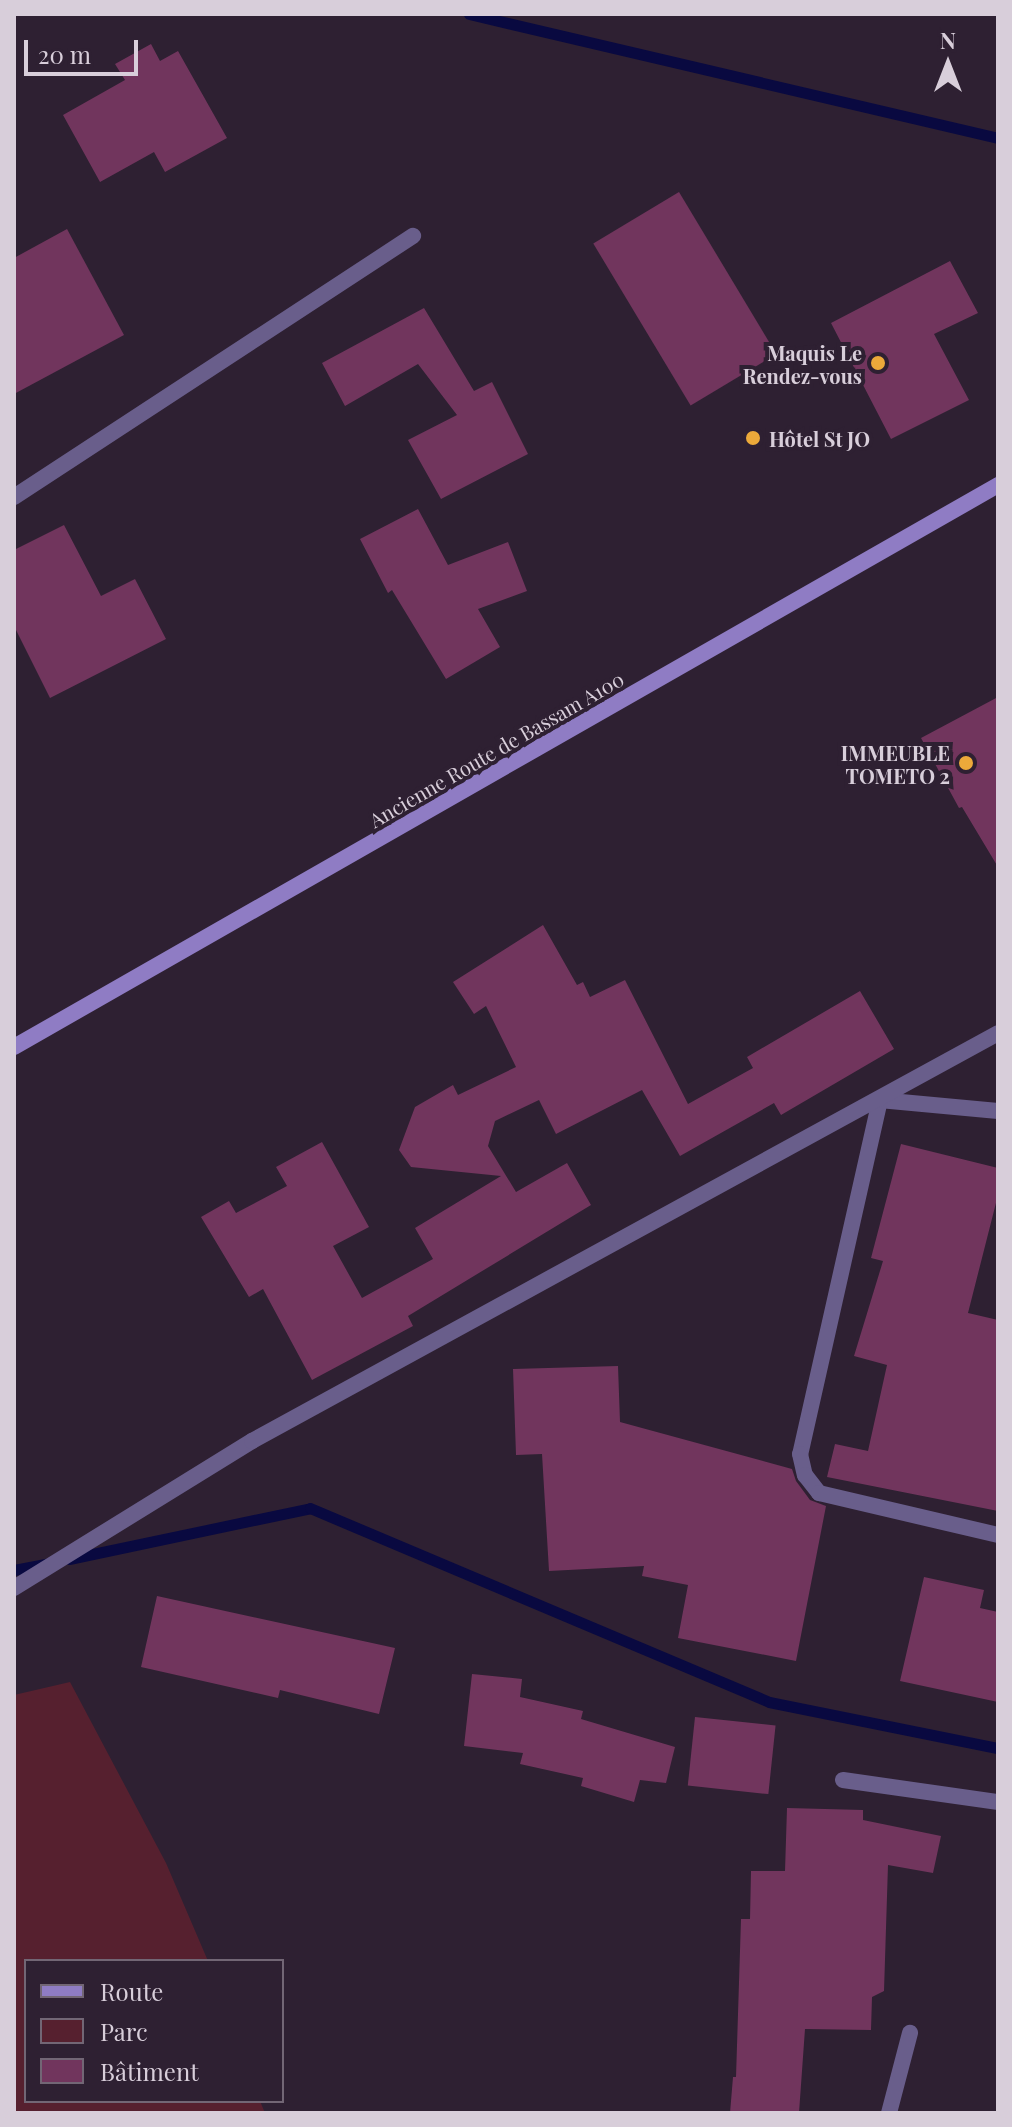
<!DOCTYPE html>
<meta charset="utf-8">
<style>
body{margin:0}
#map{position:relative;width:1012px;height:2127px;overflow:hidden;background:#2e2032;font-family:"Playfair Display",serif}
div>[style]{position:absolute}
.green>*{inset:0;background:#56202f}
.stream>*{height:11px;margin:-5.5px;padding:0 5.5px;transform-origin:5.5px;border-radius:5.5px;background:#090940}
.building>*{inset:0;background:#71355d;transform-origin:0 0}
.minor>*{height:16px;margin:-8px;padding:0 8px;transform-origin:8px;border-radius:8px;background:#695e8b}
.secondary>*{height:16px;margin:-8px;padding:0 8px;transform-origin:8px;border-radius:8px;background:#8f7cc4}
.dots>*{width:22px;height:22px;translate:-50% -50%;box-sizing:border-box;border:4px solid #2e2032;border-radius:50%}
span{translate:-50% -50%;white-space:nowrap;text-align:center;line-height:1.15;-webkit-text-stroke:8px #2e2032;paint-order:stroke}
.poi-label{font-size:20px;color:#d8ceda;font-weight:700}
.right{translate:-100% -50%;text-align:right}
.left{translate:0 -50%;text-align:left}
.street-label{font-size:20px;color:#d8ceda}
.frame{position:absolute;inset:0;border:16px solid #d8ceda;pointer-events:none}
.legend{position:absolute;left:24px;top:1959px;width:260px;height:144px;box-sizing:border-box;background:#2e2032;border:2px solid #726675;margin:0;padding:10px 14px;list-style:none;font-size:24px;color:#d8ceda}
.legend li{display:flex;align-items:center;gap:16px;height:40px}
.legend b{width:40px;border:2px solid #726675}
.north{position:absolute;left:908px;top:24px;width:80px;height:80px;-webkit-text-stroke:6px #2e2032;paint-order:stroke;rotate:0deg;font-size:22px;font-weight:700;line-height:32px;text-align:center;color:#d8ceda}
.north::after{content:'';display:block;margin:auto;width:28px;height:36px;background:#d8ceda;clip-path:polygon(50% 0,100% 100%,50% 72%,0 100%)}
.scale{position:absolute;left:24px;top:40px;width:114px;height:36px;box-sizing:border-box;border:4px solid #d8ceda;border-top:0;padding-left:10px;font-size:24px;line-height:28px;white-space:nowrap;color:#d8ceda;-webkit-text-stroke:6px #2e2032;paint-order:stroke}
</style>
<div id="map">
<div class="green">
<i style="clip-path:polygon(70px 1682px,166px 1863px,208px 1961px,26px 1961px,26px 2101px,260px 2101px,265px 2113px,14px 2113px,14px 1695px)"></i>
</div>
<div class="stream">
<i style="left:469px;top:14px;width:543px;rotate:13.19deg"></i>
<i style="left:69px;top:1559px;width:246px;rotate:-11.9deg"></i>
<i style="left:310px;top:1508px;width:498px;rotate:22.9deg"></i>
<i style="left:769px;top:1702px;width:234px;rotate:11.4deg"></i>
<i style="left:14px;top:1570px;width:36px;rotate:-11deg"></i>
</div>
<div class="building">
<i style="clip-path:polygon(151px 44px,160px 61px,178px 51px,227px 138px,165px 172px,154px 152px,100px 182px,63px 115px,125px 80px,115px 64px)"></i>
<i style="left:679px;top:192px;width:189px;height:100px;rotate:59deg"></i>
<i style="clip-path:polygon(67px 229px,124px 335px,14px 394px,14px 258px)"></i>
<i style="clip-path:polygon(950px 261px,978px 313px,934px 334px,969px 400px,891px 439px,831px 323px)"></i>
<i style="clip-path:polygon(424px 308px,474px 391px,492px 382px,528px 454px,441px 499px,408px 440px,457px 415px,418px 364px,345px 406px,322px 363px)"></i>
<i style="clip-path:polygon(418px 509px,448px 565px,508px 542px,527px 591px,478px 609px,500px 647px,446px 679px,392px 590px,388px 593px,360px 539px)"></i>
<i style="clip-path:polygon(64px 525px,101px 596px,135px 579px,166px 639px,50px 698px,14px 626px,14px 550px)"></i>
<i style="clip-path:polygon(998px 697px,998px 867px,962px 807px,959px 808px,921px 738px)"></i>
<i style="clip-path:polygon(543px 925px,577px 985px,583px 982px,590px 997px,625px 980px,688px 1104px,753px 1068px,747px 1057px,860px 991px,894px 1049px,781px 1115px,774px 1103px,680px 1156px,642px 1090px,556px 1134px,539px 1100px,495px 1121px,488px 1146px,516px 1192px,567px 1163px,591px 1205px,408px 1316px,413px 1326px,312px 1380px,263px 1289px,249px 1297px,201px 1217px,229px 1201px,236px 1213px,287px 1186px,276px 1167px,322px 1142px,369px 1227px,333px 1246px,362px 1298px,433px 1259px,415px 1228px,501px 1176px,411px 1167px,399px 1150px,415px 1107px,453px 1085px,458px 1095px,516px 1067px,486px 1006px,474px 1014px,453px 982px)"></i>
<i style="clip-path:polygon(901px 1144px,998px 1168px,998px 1195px,968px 1313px,998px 1320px,998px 1511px,827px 1477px,835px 1444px,868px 1451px,887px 1365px,854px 1356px,883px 1261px,871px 1258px)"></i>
<i style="clip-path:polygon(618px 1366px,620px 1422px,792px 1469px,796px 1481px,810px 1500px,826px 1506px,796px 1661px,678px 1638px,688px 1585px,642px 1576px,644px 1566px,549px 1571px,542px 1454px,516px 1455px,513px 1369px)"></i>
<i style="clip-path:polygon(924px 1577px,984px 1590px,980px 1608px,998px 1612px,998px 1702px,900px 1681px)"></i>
<i style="clip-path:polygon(157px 1596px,395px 1648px,379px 1714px,280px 1690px,278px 1698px,141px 1667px)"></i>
<i style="clip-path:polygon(472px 1674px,522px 1679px,520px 1697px,583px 1711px,581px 1719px,675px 1747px,666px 1783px,640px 1780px,634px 1802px,581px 1786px,583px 1778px,520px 1764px,523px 1753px,464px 1746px)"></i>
<i style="left:695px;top:1717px;width:81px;height:69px;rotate:6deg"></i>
<i style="clip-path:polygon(787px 1808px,863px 1810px,863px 1820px,941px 1836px,933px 1873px,888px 1865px,884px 1991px,872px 1997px,871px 2030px,805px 2029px,799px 2113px,730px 2113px,733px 2077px,736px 2077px,741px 1919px,750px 1919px,751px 1871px,785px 1871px)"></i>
</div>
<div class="minor">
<i style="left:14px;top:497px;width:477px;rotate:-33.2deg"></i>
<i style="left:998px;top:1111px;width:119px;rotate:-174.7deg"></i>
<i style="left:880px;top:1100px;width:363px;rotate:102.7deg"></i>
<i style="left:800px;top:1454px;width:22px;rotate:77deg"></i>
<i style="left:805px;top:1475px;width:23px;rotate:52deg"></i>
<i style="left:819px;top:1493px;width:184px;rotate:13.2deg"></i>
<i style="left:14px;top:1588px;width:280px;rotate:-31.7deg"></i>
<i style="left:252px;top:1441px;width:850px;rotate:-28.67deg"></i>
<i style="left:843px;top:1780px;width:157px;rotate:8.1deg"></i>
<i style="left:889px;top:2113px;width:83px;rotate:-75.3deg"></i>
</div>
<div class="secondary">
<i style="left:14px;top:1047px;width:1133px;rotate:-29.73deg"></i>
</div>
<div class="dots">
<i style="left:878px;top:363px;background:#eca93a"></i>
<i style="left:753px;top:438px;background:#eca93a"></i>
<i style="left:966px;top:763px;background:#eca93a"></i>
</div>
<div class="poi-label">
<span class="right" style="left:862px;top:364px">Maquis Le<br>Rendez-vous</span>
<span class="left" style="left:769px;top:438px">Hôtel St JO</span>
<span class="right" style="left:950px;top:764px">IMMEUBLE<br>TOMETO 2</span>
</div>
<div class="street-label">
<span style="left:496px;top:749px;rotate:-30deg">Ancienne Route de Bassam A100</span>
</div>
<div class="frame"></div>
<ul class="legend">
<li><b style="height:10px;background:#8f7cc4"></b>Route</li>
<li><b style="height:22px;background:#56202f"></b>Parc</li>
<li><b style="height:22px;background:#71355d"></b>Bâtiment</li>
</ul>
<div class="north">N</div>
<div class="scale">20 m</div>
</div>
